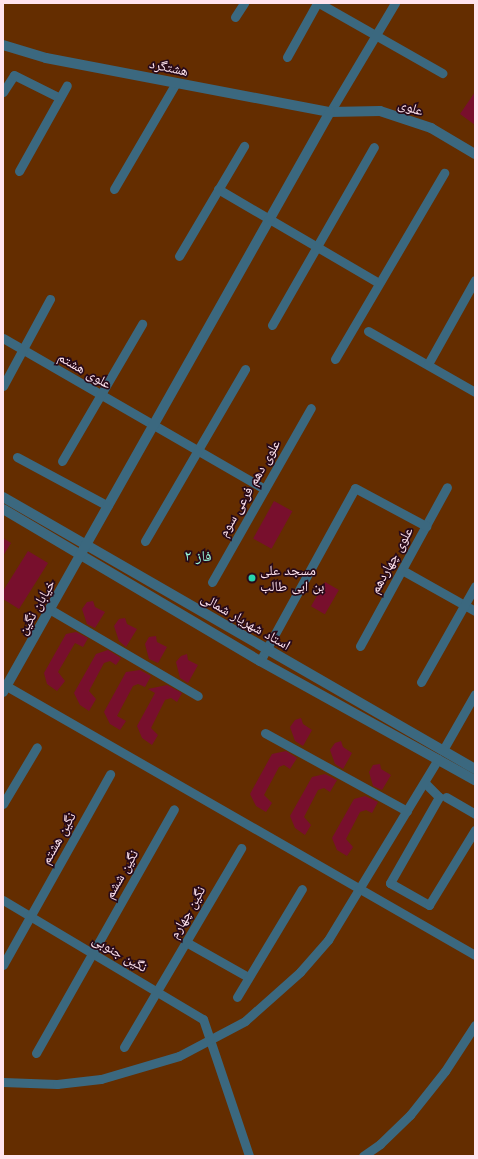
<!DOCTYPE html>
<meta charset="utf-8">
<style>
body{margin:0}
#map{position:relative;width:478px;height:1159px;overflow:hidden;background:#530e34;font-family:Jost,"Noto Naskh Arabic",sans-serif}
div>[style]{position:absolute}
.green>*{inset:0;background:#642d00;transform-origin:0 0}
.building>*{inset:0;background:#780f2d;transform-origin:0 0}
.minor>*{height:9px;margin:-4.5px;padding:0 4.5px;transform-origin:4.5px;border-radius:4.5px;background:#3b687f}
.tertiary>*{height:10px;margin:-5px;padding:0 5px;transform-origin:5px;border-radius:5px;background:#3b687f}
.dots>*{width:11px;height:11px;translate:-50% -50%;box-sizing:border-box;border:2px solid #280a19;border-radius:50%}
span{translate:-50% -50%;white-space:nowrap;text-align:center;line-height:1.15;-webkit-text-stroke:3.5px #280a19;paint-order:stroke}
.street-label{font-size:14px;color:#ffe4ef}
.poi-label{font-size:14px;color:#ffe4ef}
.left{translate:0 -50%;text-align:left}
.neighbourhood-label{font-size:15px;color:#98f7da}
.frame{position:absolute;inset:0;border:4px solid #ffe4ef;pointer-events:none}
</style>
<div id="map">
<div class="green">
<i style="left:3px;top:3px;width:472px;height:1153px"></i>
</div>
<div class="building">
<i style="clip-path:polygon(475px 92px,475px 125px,460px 114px)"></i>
<i style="left:274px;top:501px;width:21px;height:43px;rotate:29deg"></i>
<i style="clip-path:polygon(3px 538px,11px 543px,3px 556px)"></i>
<i style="clip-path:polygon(28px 551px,48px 563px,19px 609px,3px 599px,3px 591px)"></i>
<i style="left:325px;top:582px;width:16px;height:28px;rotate:30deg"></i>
<i style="clip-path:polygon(93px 601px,95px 607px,105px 612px,95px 628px,87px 624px,82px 609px,87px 602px)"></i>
<i style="clip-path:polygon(125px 618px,127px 624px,137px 629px,126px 647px,119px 641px,114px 626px,119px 619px)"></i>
<i style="clip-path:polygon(76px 632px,88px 638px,83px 647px,75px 643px,58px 672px,65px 681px,57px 691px,47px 684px,44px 673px,66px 634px)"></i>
<i style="clip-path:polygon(156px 636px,157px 642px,167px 647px,158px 663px,149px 659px,145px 644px,149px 637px)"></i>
<i style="clip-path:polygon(108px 650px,121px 658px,116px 665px,110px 661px,104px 663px,89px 691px,96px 699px,89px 711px,80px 705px,74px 693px,96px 654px)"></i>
<i style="clip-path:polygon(187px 654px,188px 660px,198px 665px,188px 683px,180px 678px,176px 662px,181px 656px)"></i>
<i style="clip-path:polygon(140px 670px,151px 676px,145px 687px,138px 684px,133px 686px,117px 716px,126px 721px,120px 730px,110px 724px,104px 712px,126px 672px)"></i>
<i style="clip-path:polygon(167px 685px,182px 693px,177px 702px,171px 698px,165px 700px,151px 728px,158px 735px,152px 745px,142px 738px,137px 726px,155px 693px,148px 689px)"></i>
<i style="clip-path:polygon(301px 718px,303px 724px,312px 730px,303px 746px,295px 741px,290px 727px,295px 720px)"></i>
<i style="clip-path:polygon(341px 741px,343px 747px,352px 753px,343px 769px,335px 764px,330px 750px,335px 743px)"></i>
<i style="clip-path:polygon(286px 751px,297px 758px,290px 769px,284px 765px,279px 767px,264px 795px,272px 803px,266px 812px,256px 806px,250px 794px,272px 754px)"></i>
<i style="clip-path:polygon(380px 764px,381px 769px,391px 775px,382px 790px,373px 786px,369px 772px,373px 765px)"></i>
<i style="clip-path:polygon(325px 774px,337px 780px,330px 792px,324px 788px,318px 790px,304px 817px,311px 825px,305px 835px,295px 828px,290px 816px,312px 777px)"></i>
<i style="clip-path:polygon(365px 796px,378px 802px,372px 813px,366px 810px,360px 812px,346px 839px,353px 847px,347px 856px,337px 850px,332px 838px,354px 799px)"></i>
</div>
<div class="minor">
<i style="left:319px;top:3px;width:142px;rotate:29.6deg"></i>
<i style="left:235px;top:17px;width:17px;rotate:-57deg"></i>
<i style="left:287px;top:57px;width:62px;rotate:-60.9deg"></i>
<i style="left:3px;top:92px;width:20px;rotate:-57deg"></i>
<i style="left:14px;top:75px;width:51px;rotate:26.6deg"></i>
<i style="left:330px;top:112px;width:127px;rotate:-59.2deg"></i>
<i style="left:19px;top:171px;width:98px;rotate:-60.8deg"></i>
<i style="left:114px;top:189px;width:123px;rotate:-59.7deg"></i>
<i style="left:218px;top:189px;width:186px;rotate:30.3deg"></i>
<i style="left:179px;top:256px;width:128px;rotate:-59.4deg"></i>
<i style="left:272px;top:325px;width:205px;rotate:-60.2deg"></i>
<i style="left:368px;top:331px;width:123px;rotate:29.7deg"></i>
<i style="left:3px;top:338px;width:302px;rotate:30deg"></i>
<i style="left:335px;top:359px;width:216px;rotate:-59.6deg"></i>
<i style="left:428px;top:364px;width:96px;rotate:-60.8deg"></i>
<i style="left:3px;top:386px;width:99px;rotate:-61.6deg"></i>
<i style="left:17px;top:457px;width:103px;rotate:28.3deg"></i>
<i style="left:62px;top:461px;width:159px;rotate:-59.7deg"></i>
<i style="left:145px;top:541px;width:199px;rotate:-59.8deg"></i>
<i style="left:402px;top:570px;width:84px;rotate:29.3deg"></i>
<i style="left:212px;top:582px;width:200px;rotate:-60.4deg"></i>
<i style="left:51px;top:610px;width:170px;rotate:30.3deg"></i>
<i style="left:360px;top:646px;width:181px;rotate:-61.3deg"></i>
<i style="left:260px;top:661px;width:197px;rotate:-61.2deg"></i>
<i style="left:355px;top:488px;width:81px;rotate:28.2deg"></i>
<i style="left:421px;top:682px;width:110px;rotate:-60.6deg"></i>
<i style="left:3px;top:684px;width:544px;rotate:29.86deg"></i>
<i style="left:265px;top:733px;width:162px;rotate:28.8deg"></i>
<i style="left:443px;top:750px;width:64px;rotate:-60.3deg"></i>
<i style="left:425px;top:783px;width:20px;rotate:45deg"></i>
<i style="left:439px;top:797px;width:99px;rotate:119.7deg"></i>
<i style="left:390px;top:883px;width:45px;rotate:29.4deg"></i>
<i style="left:429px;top:905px;width:88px;rotate:-58.5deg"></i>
<i style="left:446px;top:797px;width:34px;rotate:30deg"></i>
<i style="left:3px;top:804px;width:66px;rotate:-59.2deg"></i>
<i style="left:3px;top:900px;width:233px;rotate:30.8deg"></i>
<i style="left:203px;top:1019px;width:145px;rotate:71.4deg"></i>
<i style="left:186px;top:942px;width:71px;rotate:29.4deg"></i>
<i style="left:3px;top:965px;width:219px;rotate:-60.7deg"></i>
<i style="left:237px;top:997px;width:126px;rotate:-59deg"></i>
<i style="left:124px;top:1047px;width:231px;rotate:-59.5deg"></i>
<i style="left:36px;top:1053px;width:280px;rotate:-60.5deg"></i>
<i style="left:3px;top:1082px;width:54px;rotate:2.1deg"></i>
<i style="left:57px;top:1084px;width:44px;rotate:-6.5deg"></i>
<i style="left:101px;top:1079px;width:81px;rotate:-16.4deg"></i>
<i style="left:179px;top:1056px;width:75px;rotate:-27.9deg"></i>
<i style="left:245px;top:1021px;width:74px;rotate:-41.7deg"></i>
<i style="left:300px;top:972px;width:43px;rotate:-48.8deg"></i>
<i style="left:328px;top:940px;width:212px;rotate:-58.7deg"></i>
<i style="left:363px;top:1156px;width:21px;rotate:-35deg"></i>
<i style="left:380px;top:1144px;width:42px;rotate:-44deg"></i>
<i style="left:410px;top:1115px;width:56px;rotate:-51.5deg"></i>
<i style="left:445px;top:1071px;width:55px;rotate:-56.9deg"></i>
</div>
<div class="tertiary">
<i style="left:3px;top:45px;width:45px;rotate:16.8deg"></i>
<i style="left:46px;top:58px;width:289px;rotate:10.8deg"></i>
<i style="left:330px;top:112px;width:50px;rotate:-1.1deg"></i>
<i style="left:380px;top:111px;width:54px;rotate:18.4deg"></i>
<i style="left:431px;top:128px;width:51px;rotate:30.6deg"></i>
<i style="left:3px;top:497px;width:545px;rotate:29.95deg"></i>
<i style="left:3px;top:509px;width:299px;rotate:30.6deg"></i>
<i style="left:260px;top:661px;width:246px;rotate:29deg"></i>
<i style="left:3px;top:692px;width:666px;rotate:-60.59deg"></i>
</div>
<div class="dots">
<i style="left:252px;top:578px;background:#27d5ad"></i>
</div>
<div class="street-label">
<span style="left:169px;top:67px;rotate:12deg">هشتگرد</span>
<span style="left:411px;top:107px;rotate:19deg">علوی</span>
<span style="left:85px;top:370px;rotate:30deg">علوی هشتم</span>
<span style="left:249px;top:488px;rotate:-60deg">علوی دهم فرعی سوم</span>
<span style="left:391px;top:560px;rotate:-61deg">علوی چهاردهم</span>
<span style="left:36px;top:607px;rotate:-60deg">خیابان نگین</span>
<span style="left:246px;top:621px;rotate:30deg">استاد شهریار شمالی</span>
<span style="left:58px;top:838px;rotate:-61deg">نگین هشتم</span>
<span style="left:121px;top:874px;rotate:-60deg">نگین ششم</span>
<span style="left:187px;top:912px;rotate:-60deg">نگین چهارم</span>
<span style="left:120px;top:953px;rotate:30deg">نگین جنوبی</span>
</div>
<div class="poi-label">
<span class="left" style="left:260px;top:578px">مسجد علی<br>بن ابی طالب</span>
</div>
<div class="neighbourhood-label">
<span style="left:198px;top:557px">فاز ۲</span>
</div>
<div class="frame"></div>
</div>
